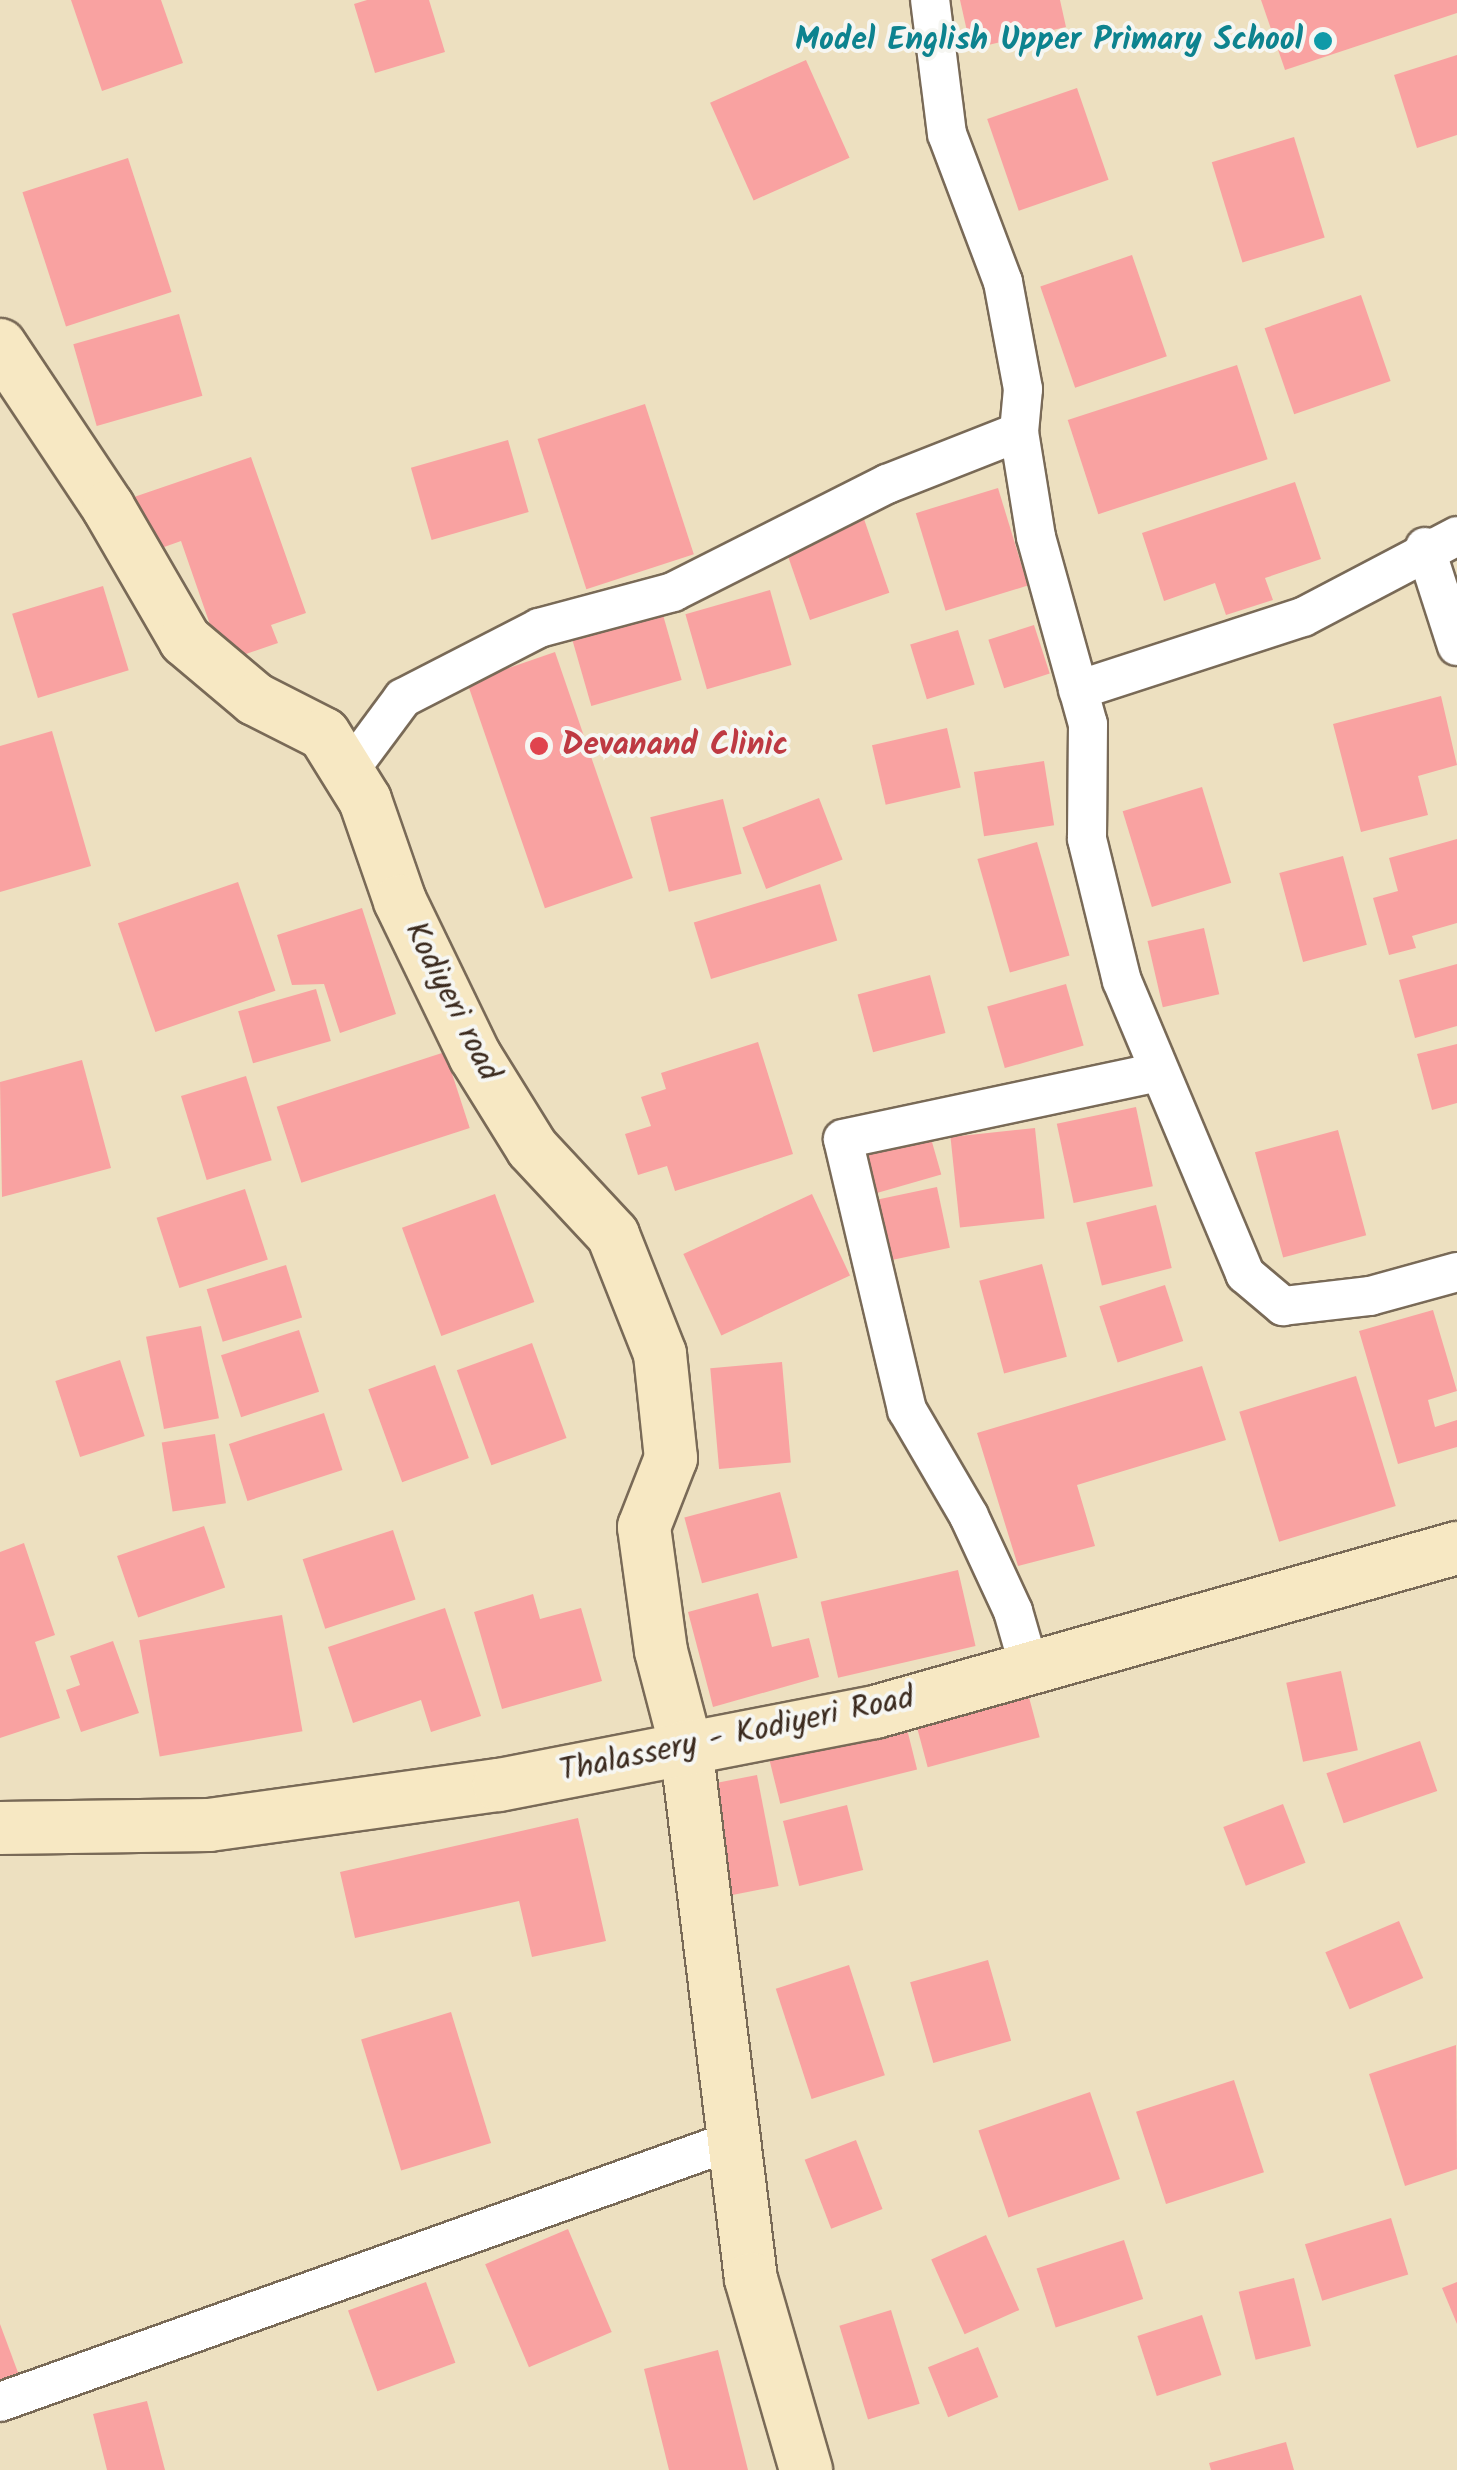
<!DOCTYPE html>
<style>
body{margin:0}
#map{position:relative;width:1457px;height:2470px;overflow:hidden;background:#ede0c0;font-family:Kalam,sans-serif}
div>[style]{position:absolute}
.building>*{inset:0;background:#f9a2a1;transform-origin:0 0}
.roads{filter:drop-shadow(2px 0 #796a57) drop-shadow(-2px 0 #796a57) drop-shadow(0 2px #796a57) drop-shadow(0 -2px #796a57)}
.street>*{height:38px;margin:-19px;padding:0 19px;transform-origin:19px;border-radius:19px;background:#fff}
.secondary>*{height:52px;margin:-26px;padding:0 26px;transform-origin:26px;border-radius:26px;background:#f7e8c3}
.dots>*{width:28px;height:28px;translate:-50% -50%;box-sizing:border-box;border:5px solid #f6f6f2;border-radius:50%}
span{translate:-50% -50%;white-space:nowrap;text-align:center;line-height:1.15;-webkit-text-stroke:8px #f6f6f2;paint-order:stroke}
.culture-label{font-size:32px;color:#0d838f;font-weight:700}
.right{translate:-100% -50%;text-align:right}
.health-label{font-size:32px;color:#be3a42;font-weight:700}
.left{translate:0 -50%;text-align:left}
.street-label{font-size:32px;color:#3b2a1e}
</style>
<div id="map">
<div class="building">
<i style="clip-path:polygon(71px 0,161px 0,183px 63px,102px 91px)"></i>
<i style="clip-path:polygon(367px 0,429px 0,445px 52px,375px 73px,354px 4px)"></i>
<i style="clip-path:polygon(960px 0,1060px 0,1066px 27px,971px 49px)"></i>
<i style="clip-path:polygon(1261px 0,1457px 0,1457px 13px,1285px 70px)"></i>
<i style="clip-path:polygon(1457px 55px,1457px 135px,1417px 148px,1394px 75px)"></i>
<i style="left:806px;top:60px;width:107px;height:105px;rotate:66deg"></i>
<i style="left:1077px;top:88px;width:97px;height:95px;rotate:71deg"></i>
<i style="left:1294px;top:137px;width:105px;height:86px;rotate:73deg"></i>
<i style="left:128px;top:158px;width:141px;height:111px;rotate:72deg"></i>
<i style="left:1132px;top:255px;width:107px;height:97px;rotate:71deg"></i>
<i style="left:1361px;top:295px;width:91px;height:102px;rotate:71deg"></i>
<i style="left:179px;top:314px;width:85px;height:110px;rotate:74deg"></i>
<i style="left:1237px;top:365px;width:99px;height:178px;rotate:72deg"></i>
<i style="left:645px;top:404px;width:158px;height:113px;rotate:72deg"></i>
<i style="left:508px;top:440px;width:75px;height:101px;rotate:74deg"></i>
<i style="clip-path:polygon(251px 457px,306px 613px,271px 625px,278px 643px,223px 662px,181px 541px,153px 551px,134px 497px)"></i>
<i style="clip-path:polygon(1295px 482px,1321px 559px,1265px 578px,1273px 600px,1226px 615px,1215px 583px,1164px 601px,1142px 533px)"></i>
<i style="left:998px;top:488px;width:102px;height:86px;rotate:73deg"></i>
<i style="left:864px;top:519px;width:78px;height:84px;rotate:71deg"></i>
<i style="left:103px;top:586px;width:88px;height:95px;rotate:73deg"></i>
<i style="left:770px;top:590px;width:78px;height:88px;rotate:74deg"></i>
<i style="left:661px;top:608px;width:75px;height:94px;rotate:74deg"></i>
<i style="left:1034px;top:625px;width:51px;height:48px;rotate:72deg"></i>
<i style="left:958px;top:630px;width:57px;height:50px;rotate:73deg"></i>
<i style="left:555px;top:652px;width:239px;height:93px;rotate:71deg"></i>
<i style="clip-path:polygon(1441px 696px,1457px 765px,1418px 776px,1428px 815px,1361px 832px,1333px 724px)"></i>
<i style="left:947px;top:728px;width:61px;height:77px;rotate:77deg"></i>
<i style="clip-path:polygon(52px 731px,91px 866px,0 892px,0 746px)"></i>
<i style="left:1044px;top:761px;width:65px;height:71px;rotate:81deg"></i>
<i style="left:1202px;top:787px;width:100px;height:83px;rotate:73deg"></i>
<i style="left:819px;top:798px;width:66px;height:82px;rotate:69deg"></i>
<i style="left:723px;top:799px;width:77px;height:75px;rotate:76deg"></i>
<i style="clip-path:polygon(1457px 839px,1457px 923px,1412px 936px,1416px 948px,1389px 955px,1373px 898px,1398px 891px,1389px 858px)"></i>
<i style="left:1037px;top:842px;width:118px;height:62px;rotate:74deg"></i>
<i style="left:1343px;top:856px;width:92px;height:66px;rotate:75deg"></i>
<i style="left:238px;top:882px;width:115px;height:127px;rotate:71deg"></i>
<i style="left:820px;top:884px;width:59px;height:132px;rotate:73deg"></i>
<i style="clip-path:polygon(362px 908px,396px 1014px,340px 1033px,324px 984px,292px 985px,277px 935px)"></i>
<i style="left:1204px;top:928px;width:68px;height:58px;rotate:77deg"></i>
<i style="clip-path:polygon(1457px 964px,1457px 1026px,1415px 1038px,1399px 980px)"></i>
<i style="left:930px;top:975px;width:60px;height:75px;rotate:75deg"></i>
<i style="left:1066px;top:984px;width:64px;height:82px;rotate:74deg"></i>
<i style="left:316px;top:989px;width:54px;height:81px;rotate:74deg"></i>
<i style="clip-path:polygon(758px 1042px,793px 1154px,675px 1191px,667px 1166px,638px 1175px,625px 1134px,651px 1126px,641px 1097px,666px 1089px,661px 1073px)"></i>
<i style="clip-path:polygon(1457px 1044px,1457px 1103px,1432px 1110px,1417px 1054px)"></i>
<i style="left:445px;top:1052px;width:80px;height:177px;rotate:72deg"></i>
<i style="clip-path:polygon(82px 1060px,111px 1168px,2px 1197px,0 1082px)"></i>
<i style="left:246px;top:1076px;width:88px;height:68px;rotate:73deg"></i>
<i style="left:1136px;top:1107px;width:81px;height:81px;rotate:78deg"></i>
<i style="left:1035px;top:1128px;width:91px;height:85px;rotate:84deg"></i>
<i style="left:1338px;top:1130px;width:109px;height:86px;rotate:75deg"></i>
<i style="left:930px;top:1135px;width:41px;height:67px;rotate:74deg"></i>
<i style="left:937px;top:1187px;width:62px;height:63px;rotate:78deg"></i>
<i style="left:245px;top:1189px;width:74px;height:93px;rotate:72deg"></i>
<i style="left:495px;top:1194px;width:115px;height:99px;rotate:70deg"></i>
<i style="left:812px;top:1194px;width:90px;height:142px;rotate:65deg"></i>
<i style="left:1156px;top:1205px;width:65px;height:72px;rotate:76deg"></i>
<i style="left:1042px;top:1264px;width:96px;height:65px;rotate:75deg"></i>
<i style="left:286px;top:1265px;width:55px;height:83px;rotate:73deg"></i>
<i style="left:1165px;top:1285px;width:59px;height:69px;rotate:72deg"></i>
<i style="clip-path:polygon(1433px 1310px,1457px 1391px,1428px 1400px,1435px 1427px,1457px 1420px,1457px 1447px,1398px 1464px,1359px 1331px)"></i>
<i style="left:201px;top:1326px;width:94px;height:56px;rotate:79deg"></i>
<i style="left:299px;top:1330px;width:65px;height:82px;rotate:72deg"></i>
<i style="left:532px;top:1343px;width:101px;height:80px;rotate:70deg"></i>
<i style="left:120px;top:1360px;width:80px;height:68px;rotate:72deg"></i>
<i style="left:782px;top:1362px;width:101px;height:72px;rotate:85deg"></i>
<i style="left:435px;top:1365px;width:99px;height:71px;rotate:70deg"></i>
<i style="clip-path:polygon(1202px 1366px,1226px 1440px,1077px 1485px,1095px 1546px,1018px 1566px,977px 1433px)"></i>
<i style="left:1356px;top:1376px;width:136px;height:122px;rotate:73deg"></i>
<i style="left:324px;top:1413px;width:60px;height:100px;rotate:72deg"></i>
<i style="left:215px;top:1434px;width:70px;height:54px;rotate:81deg"></i>
<i style="left:780px;top:1492px;width:68px;height:99px;rotate:75deg"></i>
<i style="left:204px;top:1526px;width:65px;height:92px;rotate:71deg"></i>
<i style="left:393px;top:1530px;width:73px;height:95px;rotate:72deg"></i>
<i style="clip-path:polygon(24px 1543px,55px 1635px,35px 1642px,60px 1718px,0 1738px,0 1552px)"></i>
<i style="left:958px;top:1570px;width:78px;height:141px;rotate:77deg"></i>
<i style="clip-path:polygon(758px 1593px,772px 1647px,809px 1638px,819px 1677px,713px 1707px,688px 1612px)"></i>
<i style="clip-path:polygon(533px 1594px,540px 1619px,581px 1608px,602px 1681px,502px 1709px,474px 1612px)"></i>
<i style="clip-path:polygon(445px 1608px,481px 1716px,431px 1732px,421px 1700px,353px 1723px,328px 1647px)"></i>
<i style="left:282px;top:1615px;width:118px;height:145px;rotate:80deg"></i>
<i style="clip-path:polygon(113px 1641px,139px 1713px,81px 1732px,66px 1690px,80px 1685px,70px 1656px)"></i>
<i style="left:1341px;top:1671px;width:81px;height:56px;rotate:78deg"></i>
<i style="left:1026px;top:1686px;width:53px;height:116px;rotate:75deg"></i>
<i style="left:905px;top:1721px;width:50px;height:141px;rotate:76deg"></i>
<i style="left:1420px;top:1741px;width:53px;height:99px;rotate:71deg"></i>
<i style="left:757px;top:1775px;width:113px;height:51px;rotate:79deg"></i>
<i style="left:1283px;top:1804px;width:63px;height:64px;rotate:69deg"></i>
<i style="left:847px;top:1805px;width:67px;height:66px;rotate:76deg"></i>
<i style="clip-path:polygon(578px 1818px,606px 1941px,532px 1957px,519px 1901px,355px 1938px,340px 1872px)"></i>
<i style="left:1399px;top:1921px;width:62px;height:80px;rotate:67deg"></i>
<i style="left:988px;top:1960px;width:84px;height:81px;rotate:74deg"></i>
<i style="left:849px;top:1965px;width:116px;height:77px;rotate:72deg"></i>
<i style="left:451px;top:2012px;width:137px;height:94px;rotate:73deg"></i>
<i style="clip-path:polygon(1456px 2045px,1457px 2169px,1405px 2186px,1369px 2074px)"></i>
<i style="left:1234px;top:2080px;width:97px;height:103px;rotate:72deg"></i>
<i style="left:1090px;top:2092px;width:92px;height:118px;rotate:71deg"></i>
<i style="left:856px;top:2140px;width:74px;height:55px;rotate:69deg"></i>
<i style="left:1391px;top:2218px;width:59px;height:90px;rotate:73deg"></i>
<i style="left:568px;top:2229px;width:112px;height:90px;rotate:67deg"></i>
<i style="left:986px;top:2235px;width:82px;height:60px;rotate:66deg"></i>
<i style="left:1124px;top:2240px;width:62px;height:92px;rotate:72deg"></i>
<i style="left:1294px;top:2278px;width:70px;height:57px;rotate:76deg"></i>
<i style="left:426px;top:2282px;width:86px;height:83px;rotate:70deg"></i>
<i style="clip-path:polygon(1457px 2282px,1457px 2324px,1442px 2288px)"></i>
<i style="left:891px;top:2310px;width:98px;height:54px;rotate:73deg"></i>
<i style="left:1202px;top:2315px;width:63px;height:68px;rotate:72deg"></i>
<i style="clip-path:polygon(0 2324px,20px 2378px,0 2386px)"></i>
<i style="left:978px;top:2347px;width:54px;height:54px;rotate:68deg"></i>
<i style="clip-path:polygon(718px 2350px,748px 2470px,669px 2470px,644px 2369px)"></i>
<i style="clip-path:polygon(147px 2401px,165px 2470px,107px 2470px,93px 2414px)"></i>
<i style="clip-path:polygon(1286px 2442px,1294px 2470px,1211px 2470px,1209px 2463px)"></i>
</div>
<div class="roads">
<div class="street">
<i style="left:1019px;top:432px;width:106px;rotate:80.8deg"></i>
<i style="left:1036px;top:537px;width:194px;rotate:74.5deg"></i>
<i style="left:1088px;top:724px;width:115px;rotate:90.5deg"></i>
<i style="left:1087px;top:839px;width:146px;rotate:76.2deg"></i>
<i style="left:1122px;top:981px;width:318px;rotate:67.2deg"></i>
<i style="left:1245px;top:1274px;width:50px;rotate:40.1deg"></i>
<i style="left:1283px;top:1306px;width:88px;rotate:-6.6deg"></i>
<i style="left:1370px;top:1296px;width:90px;rotate:-15.4deg"></i>
<i style="left:1425px;top:547px;width:104px;rotate:72.1deg"></i>
<i style="left:1078px;top:690px;width:237px;rotate:-18deg"></i>
<i style="left:1303px;top:617px;width:174px;rotate:-27.7deg"></i>
<i style="left:348px;top:772px;width:92px;rotate:-53.4deg"></i>
<i style="left:403px;top:698px;width:153px;rotate:-27.2deg"></i>
<i style="left:539px;top:628px;width:139px;rotate:-15deg"></i>
<i style="left:673px;top:592px;width:240px;rotate:-26.8deg"></i>
<i style="left:887px;top:484px;width:142px;rotate:-21.5deg"></i>
<i style="left:1019px;top:432px;width:43px;rotate:-84.7deg"></i>
<i style="left:1023px;top:389px;width:109px;rotate:-100.6deg"></i>
<i style="left:1003px;top:282px;width:158px;rotate:-110.7deg"></i>
<i style="left:947px;top:134px;width:135px;rotate:-97.2deg"></i>
<i style="left:1030px;top:1670px;width:61px;rotate:-106.1deg"></i>
<i style="left:1013px;top:1611px;width:105px;rotate:-114.9deg"></i>
<i style="left:969px;top:1516px;width:123px;rotate:-120.3deg"></i>
<i style="left:907px;top:1410px;width:278px;rotate:-103.3deg"></i>
<i style="left:843px;top:1139px;width:322px;rotate:-12deg"></i>
<i style="left:0;top:2402px;width:779px;rotate:-19.64deg"></i>
</div>
<div class="secondary">
<i style="left:0;top:345px;width:195px;rotate:56.3deg"></i>
<i style="left:108px;top:507px;width:154px;rotate:59.9deg"></i>
<i style="left:185px;top:640px;width:92px;rotate:40.1deg"></i>
<i style="left:255px;top:699px;width:77px;rotate:26.9deg"></i>
<i style="left:324px;top:734px;width:78px;rotate:58.2deg"></i>
<i style="left:365px;top:800px;width:107px;rotate:70.9deg"></i>
<i style="left:400px;top:901px;width:172px;rotate:64.2deg"></i>
<i style="left:475px;top:1056px;width:108px;rotate:58.2deg"></i>
<i style="left:532px;top:1148px;width:119px;rotate:47deg"></i>
<i style="left:613px;top:1235px;width:128px;rotate:68.4deg"></i>
<i style="left:660px;top:1354px;width:105px;rotate:84deg"></i>
<i style="left:671px;top:1458px;width:74px;rotate:111.4deg"></i>
<i style="left:644px;top:1527px;width:125px;rotate:82.2deg"></i>
<i style="left:661px;top:1651px;width:98px;rotate:75.3deg"></i>
<i style="left:686px;top:1746px;width:537px;rotate:83.05deg"></i>
<i style="left:751px;top:2279px;width:199px;rotate:73.9deg"></i>
<i style="left:0;top:1828px;width:209px;rotate:-0.8deg"></i>
<i style="left:209px;top:1825px;width:293px;rotate:-7.9deg"></i>
<i style="left:499px;top:1785px;width:383px;rotate:-11deg"></i>
<i style="left:875px;top:1712px;width:605px;rotate:-15.74deg"></i>
</div>
</div>
<div class="dots">
<i style="left:1323px;top:41px;background:#0f9aa8"></i>
<i style="left:539px;top:746px;background:#e0444e"></i>
</div>
<div class="culture-label">
<span class="right" style="left:1303px;top:41px">Model English Upper Primary School</span>
</div>
<div class="health-label">
<span class="left" style="left:562px;top:746px">Devanand Clinic</span>
</div>
<div class="street-label">
<span style="left:451px;top:1002px;rotate:63deg">Kodiyeri road</span>
<span style="left:737px;top:1736px;rotate:-12deg">Thalassery - Kodiyeri Road</span>
</div>
</div>
